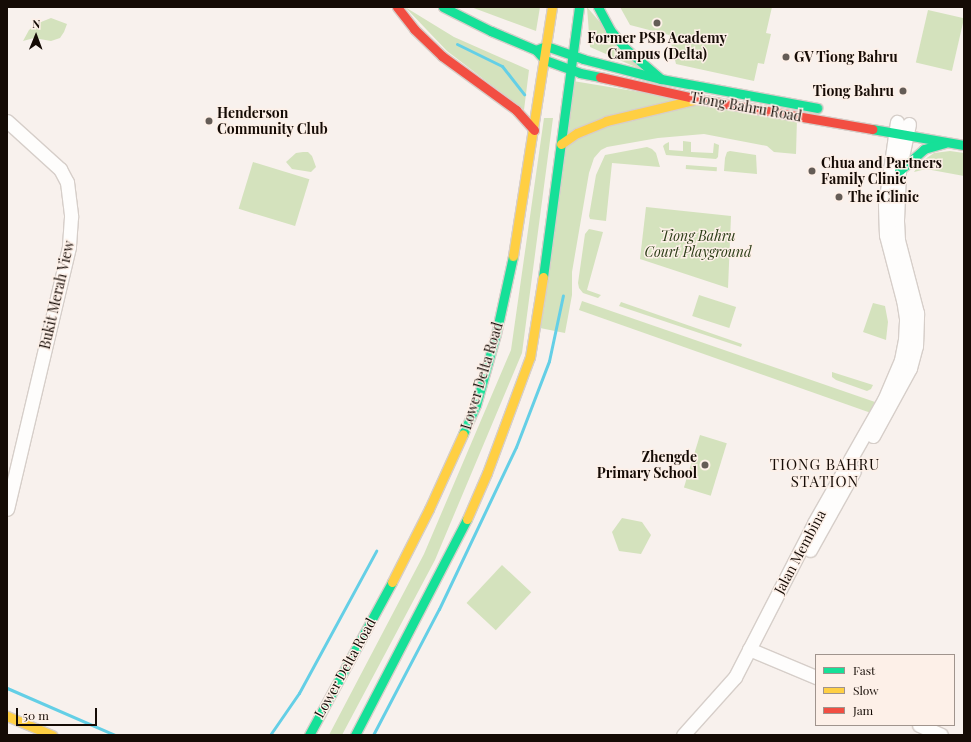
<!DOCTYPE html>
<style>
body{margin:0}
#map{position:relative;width:971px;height:742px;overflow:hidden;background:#f8f1ed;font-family:"Playfair Display",serif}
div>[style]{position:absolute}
.green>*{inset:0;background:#d4e2bd;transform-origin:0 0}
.stream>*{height:3px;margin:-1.5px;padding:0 1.5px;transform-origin:1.5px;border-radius:1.5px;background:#64cfe6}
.roads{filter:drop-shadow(1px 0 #d6cec9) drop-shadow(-1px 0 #d6cec9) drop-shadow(0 1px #d6cec9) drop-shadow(0 -1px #d6cec9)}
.street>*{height:13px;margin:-6.5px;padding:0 6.5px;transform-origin:6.5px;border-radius:6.5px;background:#fefdfc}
.fast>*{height:9px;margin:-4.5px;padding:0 4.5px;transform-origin:4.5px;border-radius:4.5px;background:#16e098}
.slow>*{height:9px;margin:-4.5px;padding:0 4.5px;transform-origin:4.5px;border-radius:4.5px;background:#ffcf43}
.jam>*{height:9px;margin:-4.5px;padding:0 4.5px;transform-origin:4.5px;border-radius:4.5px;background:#f24e42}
.dots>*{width:11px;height:11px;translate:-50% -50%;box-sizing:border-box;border:2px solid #fdf0e8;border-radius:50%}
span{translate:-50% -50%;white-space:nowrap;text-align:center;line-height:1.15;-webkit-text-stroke:3px #fdf0e8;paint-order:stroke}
.poi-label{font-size:14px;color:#150b05;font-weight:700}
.left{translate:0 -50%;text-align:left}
.right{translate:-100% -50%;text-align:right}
.street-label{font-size:14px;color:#150b05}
.park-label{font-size:14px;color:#2c3d17;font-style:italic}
.neighbourhood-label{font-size:15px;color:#150b05;letter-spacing:1px}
.frame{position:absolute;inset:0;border:8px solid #150b05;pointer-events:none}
.legend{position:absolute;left:815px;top:654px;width:140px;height:72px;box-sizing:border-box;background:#fdf0e8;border:1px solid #a0948d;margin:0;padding:5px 7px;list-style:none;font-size:12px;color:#150b05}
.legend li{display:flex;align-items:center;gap:8px;height:20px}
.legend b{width:20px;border:1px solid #a0948d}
.north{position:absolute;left:16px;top:16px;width:40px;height:40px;-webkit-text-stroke:3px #fdf0e8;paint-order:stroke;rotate:1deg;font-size:11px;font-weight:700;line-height:16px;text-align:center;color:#150b05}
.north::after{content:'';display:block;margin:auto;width:14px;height:18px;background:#150b05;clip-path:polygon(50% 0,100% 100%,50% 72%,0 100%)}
.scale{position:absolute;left:16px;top:708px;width:81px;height:18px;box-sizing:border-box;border:2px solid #150b05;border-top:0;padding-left:5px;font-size:12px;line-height:14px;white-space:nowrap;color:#150b05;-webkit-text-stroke:3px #fdf0e8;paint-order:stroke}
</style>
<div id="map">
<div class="green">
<i style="clip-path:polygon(405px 7px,454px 37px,529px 70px,524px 110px,447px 51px)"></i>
<i style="clip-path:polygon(471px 7px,540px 7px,536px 31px)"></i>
<i style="clip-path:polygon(587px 7px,640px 69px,590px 47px)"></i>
<i style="clip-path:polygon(620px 7px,772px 7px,766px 33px,771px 34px,764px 64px,758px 63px,754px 81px,676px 64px,669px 35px,659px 32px,656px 34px,653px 31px,630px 25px)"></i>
<i style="left:928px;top:10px;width:37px;height:54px;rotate:13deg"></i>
<i style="clip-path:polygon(51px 18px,67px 24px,64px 32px,60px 38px,51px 41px,34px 38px,23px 41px,29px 30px,36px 24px)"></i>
<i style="clip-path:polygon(573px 81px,797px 118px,796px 154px,774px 152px,767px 146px,704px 134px,658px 138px,607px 147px,601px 150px,594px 158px,589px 173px,572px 272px,572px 295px,565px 333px,540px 328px)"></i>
<i style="clip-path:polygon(544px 118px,553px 118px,522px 353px,435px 560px,342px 735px,329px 735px,424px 554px,511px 350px)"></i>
<i style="clip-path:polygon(683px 141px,691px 142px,691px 152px,713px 153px,714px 143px,719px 145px,718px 157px,716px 159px,666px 155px,663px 146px,665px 144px,669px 142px,669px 150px,683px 151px)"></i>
<i style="clip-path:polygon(647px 147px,652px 149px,656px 153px,660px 167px,612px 163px,606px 221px,590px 219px,589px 216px,596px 175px,605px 155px)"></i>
<i style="clip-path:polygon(730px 151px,756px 155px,757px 174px,724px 171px,725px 158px,727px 152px)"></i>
<i style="clip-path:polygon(950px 151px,964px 153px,964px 176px,926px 169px,914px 172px,921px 162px,934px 153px)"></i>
<i style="clip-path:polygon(303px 152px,308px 152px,312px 156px,316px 167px,311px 172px,292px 169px,286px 162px,296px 153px)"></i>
<i style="left:253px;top:162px;width:59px;height:49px;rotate:17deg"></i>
<i style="left:686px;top:165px;width:31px;height:4px;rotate:4deg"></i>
<i style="clip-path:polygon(646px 207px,731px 216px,728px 288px,640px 259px)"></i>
<i style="clip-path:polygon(589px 229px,603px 232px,587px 290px,601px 295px,598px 298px,583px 293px,579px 288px,578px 283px,585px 234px)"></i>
<i style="left:699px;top:295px;width:39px;height:22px;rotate:18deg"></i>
<i style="clip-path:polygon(582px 301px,875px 402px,871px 413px,579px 310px)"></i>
<i style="clip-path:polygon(621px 302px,742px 344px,741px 347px,619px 306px)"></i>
<i style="clip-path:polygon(873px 303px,885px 306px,888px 322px,886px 340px,863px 332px)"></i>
<i style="clip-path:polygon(832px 372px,873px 385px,871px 389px,867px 391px,836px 380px,832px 377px)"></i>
<i style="left:700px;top:435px;width:28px;height:55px;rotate:17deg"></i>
<i style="clip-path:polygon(622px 518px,642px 522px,651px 535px,641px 554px,619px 551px,612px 532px)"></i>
<i style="left:502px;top:565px;width:40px;height:52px;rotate:43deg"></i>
</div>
<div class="stream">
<i style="left:457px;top:44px;width:50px;rotate:26.1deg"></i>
<i style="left:502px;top:66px;width:36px;rotate:52deg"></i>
<i style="left:7px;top:688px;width:118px;rotate:23.5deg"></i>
<i style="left:270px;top:735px;width:51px;rotate:-55.4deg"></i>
<i style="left:299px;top:693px;width:162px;rotate:-61.5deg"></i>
<i style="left:373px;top:735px;width:142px;rotate:-62.4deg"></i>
<i style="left:439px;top:609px;width:179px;rotate:-64.6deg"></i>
<i style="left:516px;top:447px;width:92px;rotate:-69deg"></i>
<i style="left:549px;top:361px;width:67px;rotate:-78deg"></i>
</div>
<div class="roads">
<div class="street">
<i style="left:7px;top:121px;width:72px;rotate:42.2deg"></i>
<i style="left:60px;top:169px;width:15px;rotate:62deg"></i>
<i style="left:67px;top:182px;width:35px;rotate:83deg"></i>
<i style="left:71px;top:217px;width:30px;rotate:94deg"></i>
<i style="left:69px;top:247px;width:269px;rotate:103.3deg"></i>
<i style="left:873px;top:436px;width:77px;rotate:-61.4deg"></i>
<i style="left:910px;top:368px;width:23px;rotate:-75deg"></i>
<i style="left:916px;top:346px;width:33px;rotate:-88deg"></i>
<i style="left:917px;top:313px;width:75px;rotate:-104.6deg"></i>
<i style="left:898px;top:240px;width:20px;rotate:-93deg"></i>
<i style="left:897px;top:220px;width:49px;rotate:-87.7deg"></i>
<i style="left:899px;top:171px;width:48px;rotate:-78deg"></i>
<i style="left:810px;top:550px;width:90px;rotate:-60.9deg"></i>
<i style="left:749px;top:649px;width:73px;rotate:22.7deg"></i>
<i style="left:919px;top:725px;width:24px;rotate:24deg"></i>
<i style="left:683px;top:735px;width:78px;rotate:-48.1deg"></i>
<i style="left:735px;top:677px;width:173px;rotate:-62.8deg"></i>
<i style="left:814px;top:523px;width:142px;rotate:-60.4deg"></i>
<i style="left:884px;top:400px;width:43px;rotate:-67deg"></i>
<i style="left:901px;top:360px;width:20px;rotate:-79deg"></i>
<i style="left:905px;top:340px;width:22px;rotate:-87deg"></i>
<i style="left:906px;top:318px;width:18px;rotate:-99deg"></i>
<i style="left:903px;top:300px;width:67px;rotate:-104.7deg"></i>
<i style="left:886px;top:235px;width:30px;rotate:-92deg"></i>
<i style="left:885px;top:205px;width:84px;rotate:-81.8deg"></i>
</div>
<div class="fast">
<i style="left:443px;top:7px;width:54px;rotate:26.6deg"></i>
<i style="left:491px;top:31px;width:49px;rotate:22.9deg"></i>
<i style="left:536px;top:50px;width:13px;rotate:48deg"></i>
<i style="left:545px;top:60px;width:37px;rotate:20deg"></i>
<i style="left:580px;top:73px;width:20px;rotate:11deg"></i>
<i style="left:598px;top:7px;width:26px;rotate:62deg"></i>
<i style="left:610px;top:30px;width:25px;rotate:50deg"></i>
<i style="left:626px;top:49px;width:46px;rotate:40.6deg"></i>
<i style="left:536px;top:50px;width:11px;rotate:-22deg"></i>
<i style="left:546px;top:46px;width:39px;rotate:19deg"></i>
<i style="left:583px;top:59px;width:81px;rotate:14.4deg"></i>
<i style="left:661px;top:79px;width:159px;rotate:10.5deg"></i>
<i style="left:872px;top:129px;width:93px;rotate:9.9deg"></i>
<i style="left:899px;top:171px;width:33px;rotate:-41deg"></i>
<i style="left:924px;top:149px;width:22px;rotate:-16deg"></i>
<i style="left:543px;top:277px;width:272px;rotate:-82.4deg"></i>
<i style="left:463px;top:434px;width:32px;rotate:-66deg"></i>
<i style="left:476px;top:405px;width:74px;rotate:-74.3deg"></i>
<i style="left:496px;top:334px;width:80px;rotate:-77.7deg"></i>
<i style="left:309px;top:735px;width:174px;rotate:-61.5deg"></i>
<i style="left:355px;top:735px;width:243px;rotate:-62.6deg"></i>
</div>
<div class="slow">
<i style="left:561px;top:144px;width:19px;rotate:-35deg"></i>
<i style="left:577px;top:133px;width:31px;rotate:-22deg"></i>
<i style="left:606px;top:121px;width:95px;rotate:-13.4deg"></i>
<i style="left:513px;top:256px;width:252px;rotate:-81.1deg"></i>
<i style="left:467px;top:519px;width:50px;rotate:-66.5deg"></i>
<i style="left:487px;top:473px;width:124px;rotate:-69.7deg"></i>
<i style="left:530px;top:357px;width:81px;rotate:-80.8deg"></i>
<i style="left:392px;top:582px;width:82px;rotate:-63.1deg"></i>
<i style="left:429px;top:509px;width:82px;rotate:-65.6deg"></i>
<i style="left:7px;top:716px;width:49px;rotate:22.9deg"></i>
</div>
<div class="jam">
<i style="left:397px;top:7px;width:28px;rotate:52deg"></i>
<i style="left:414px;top:29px;width:39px;rotate:44deg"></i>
<i style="left:442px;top:56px;width:92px;rotate:36.1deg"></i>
<i style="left:516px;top:110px;width:27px;rotate:48deg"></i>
<i style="left:600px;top:77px;width:100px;rotate:12.7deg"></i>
<i style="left:698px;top:99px;width:177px;rotate:9.8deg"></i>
</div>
</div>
<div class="dots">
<i style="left:657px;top:23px;background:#645c56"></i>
<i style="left:786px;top:57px;background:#645c56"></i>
<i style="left:903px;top:91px;background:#645c56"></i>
<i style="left:209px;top:121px;background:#645c56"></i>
<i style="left:812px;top:171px;background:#645c56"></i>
<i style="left:839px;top:197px;background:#645c56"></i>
<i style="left:705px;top:465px;background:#645c56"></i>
</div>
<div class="poi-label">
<span style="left:657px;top:46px">Former PSB Academy<br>Campus (Delta)</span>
<span class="left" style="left:794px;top:57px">GV Tiong Bahru</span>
<span class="right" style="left:894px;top:91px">Tiong Bahru</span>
<span class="left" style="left:217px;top:121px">Henderson<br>Community Club</span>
<span class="left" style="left:821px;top:171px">Chua and Partners<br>Family Clinic</span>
<span class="left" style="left:848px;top:197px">The iClinic</span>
<span class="right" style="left:697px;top:465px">Zhengde<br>Primary School</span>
</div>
<div class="street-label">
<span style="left:746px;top:107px;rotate:10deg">Tiong Bahru Road</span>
<span style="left:57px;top:295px;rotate:-77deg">Bukit Merah View</span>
<span style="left:482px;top:376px;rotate:-73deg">Lower Delta Road</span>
<span style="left:800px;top:552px;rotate:-62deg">Jalan Membina</span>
<span style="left:345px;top:668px;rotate:-61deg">Lower Delta Road</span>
</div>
<div class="park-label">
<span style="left:698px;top:244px">Tiong Bahru<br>Court Playground</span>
</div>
<div class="neighbourhood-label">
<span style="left:825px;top:473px">TIONG BAHRU<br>STATION</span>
</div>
<div class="frame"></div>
<ul class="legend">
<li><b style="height:5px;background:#16e098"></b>Fast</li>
<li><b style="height:5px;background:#ffcf43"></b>Slow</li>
<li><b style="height:5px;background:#f24e42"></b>Jam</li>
</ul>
<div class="north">N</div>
<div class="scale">50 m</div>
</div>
